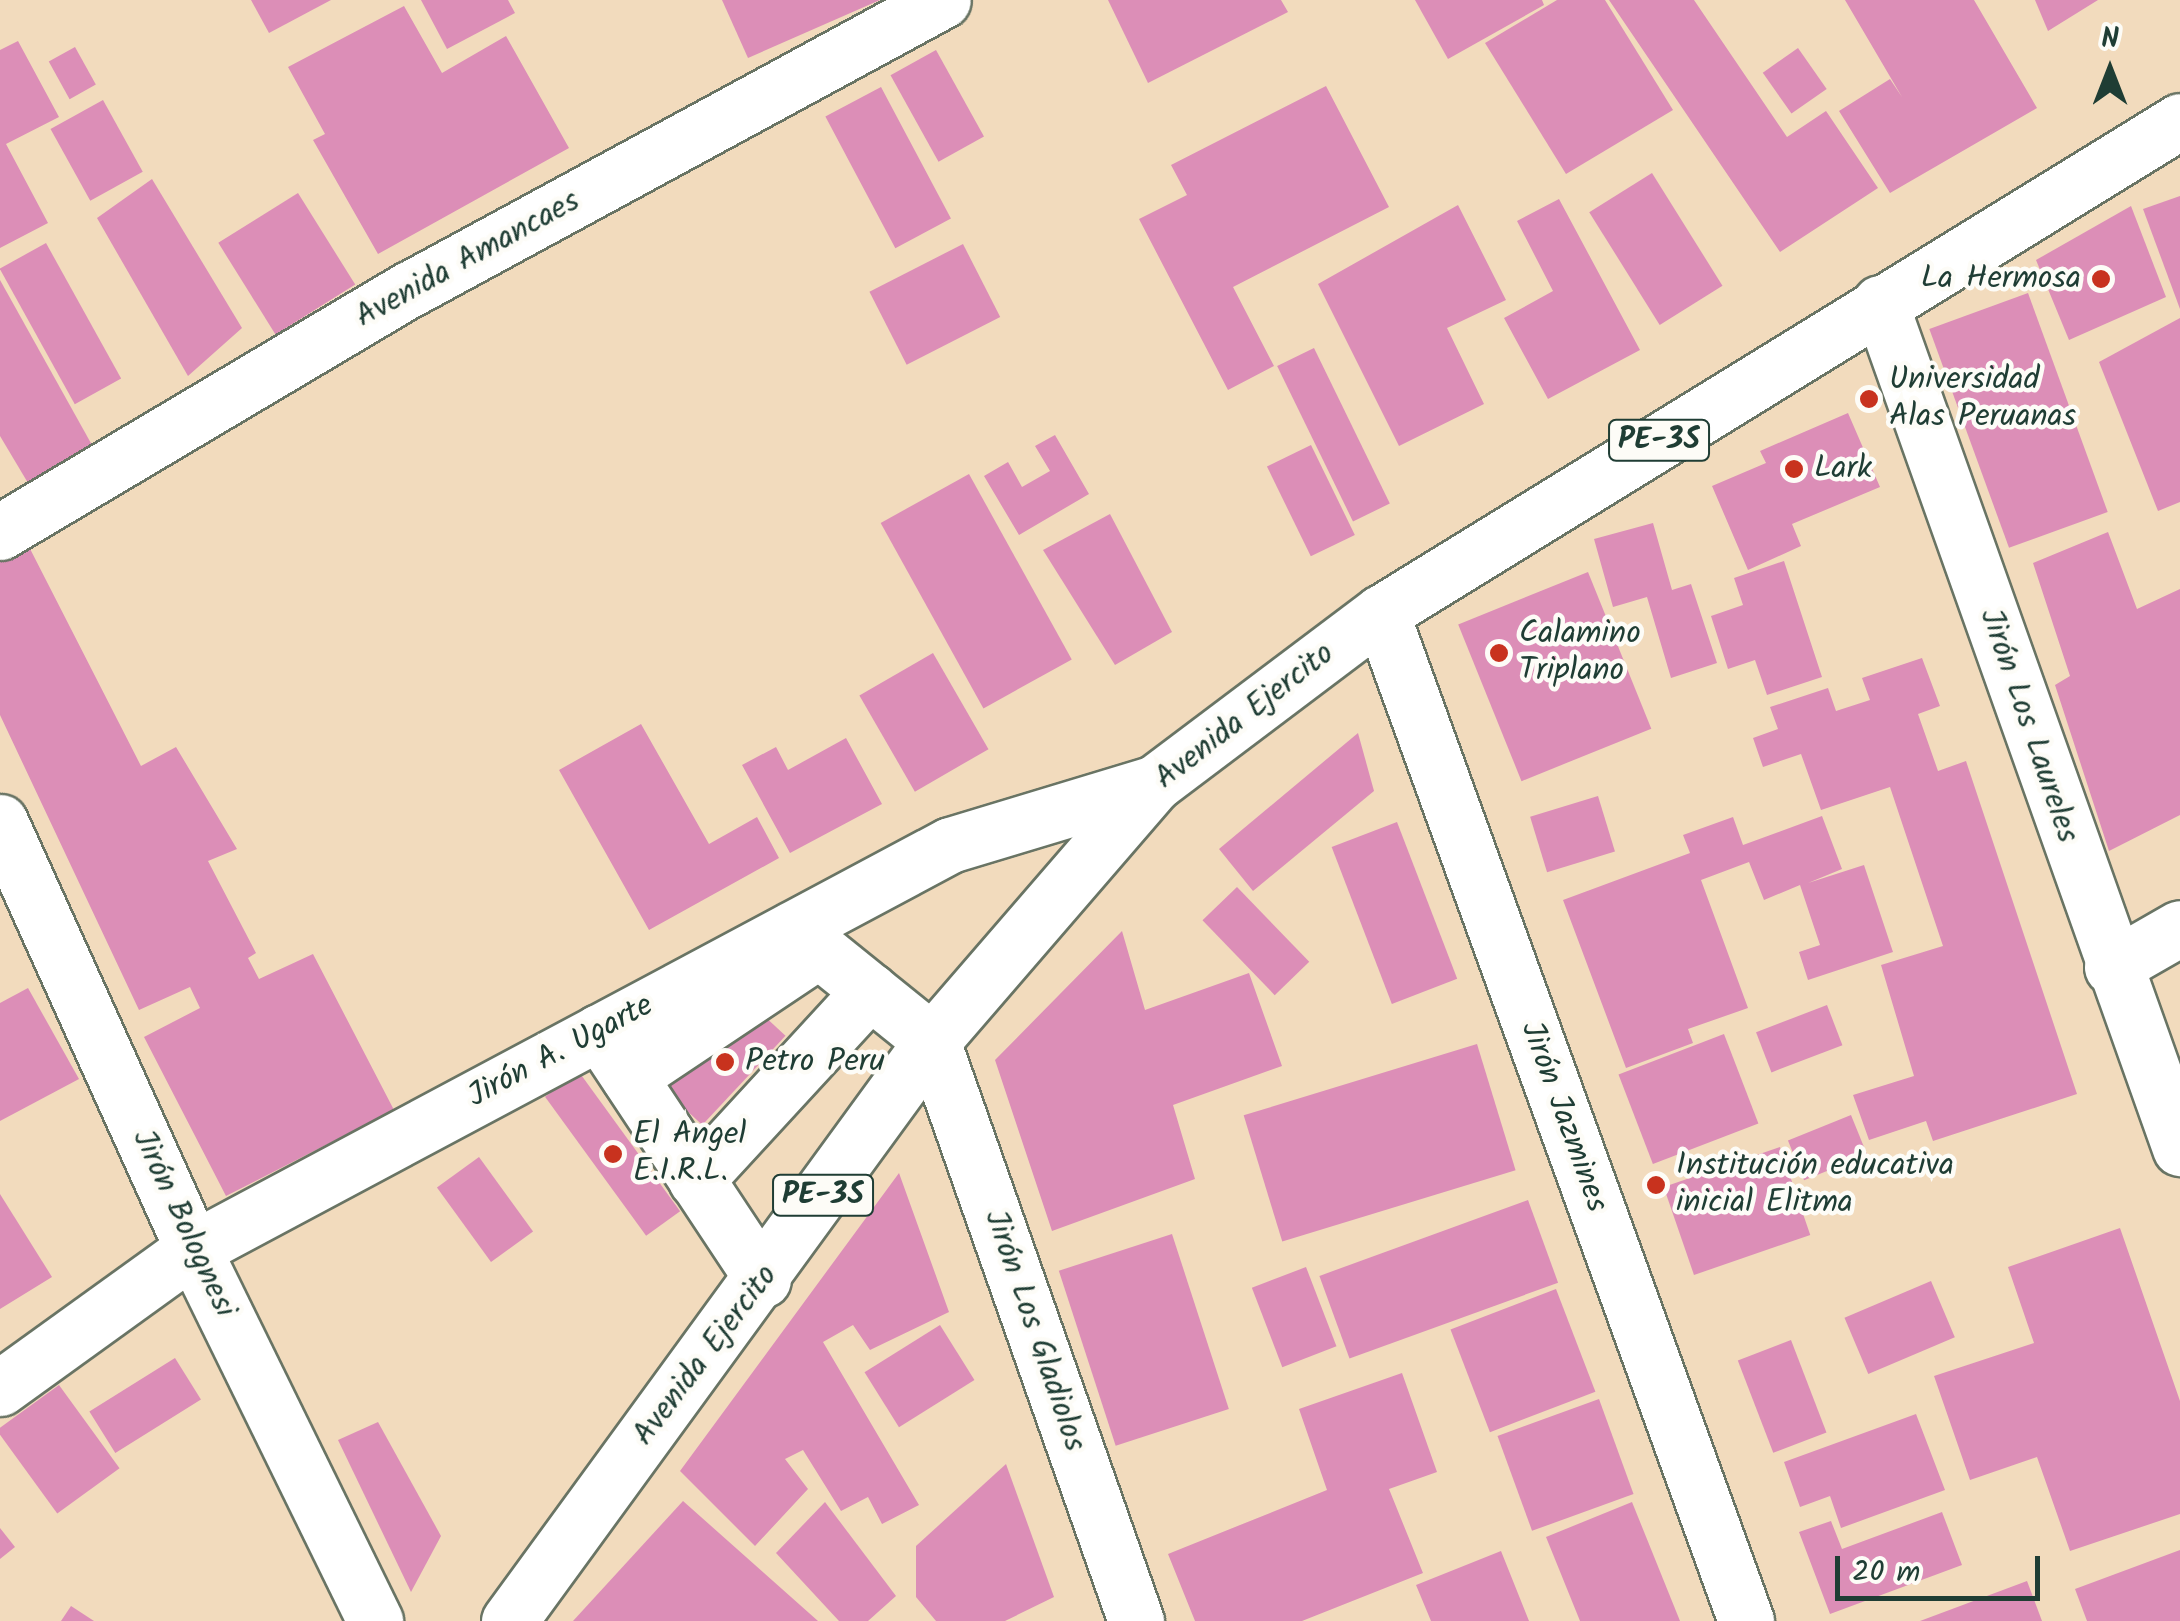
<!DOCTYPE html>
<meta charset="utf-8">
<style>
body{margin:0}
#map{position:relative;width:2180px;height:1621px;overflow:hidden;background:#f2dbbd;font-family:Kalam,sans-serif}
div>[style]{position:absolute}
.building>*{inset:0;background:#dc8eb7;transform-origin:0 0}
.roads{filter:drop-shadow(2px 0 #697464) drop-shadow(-2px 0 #697464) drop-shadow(0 2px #697464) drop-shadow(0 -2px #697464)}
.minor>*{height:55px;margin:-27.5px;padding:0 27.5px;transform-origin:27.5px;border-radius:27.5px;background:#fff}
.highway>*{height:55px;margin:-27.5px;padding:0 27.5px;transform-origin:27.5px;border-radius:27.5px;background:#fff}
.dots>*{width:28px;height:28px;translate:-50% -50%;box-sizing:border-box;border:5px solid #fdfcf7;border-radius:50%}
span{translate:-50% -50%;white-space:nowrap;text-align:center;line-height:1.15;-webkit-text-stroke:9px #fdfcf7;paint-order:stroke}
.shield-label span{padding:2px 8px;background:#fdfcf7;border:2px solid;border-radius:8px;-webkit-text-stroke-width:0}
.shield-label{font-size:30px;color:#1f3d34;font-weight:700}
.street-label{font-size:32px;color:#1f3d34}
.poi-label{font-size:32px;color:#1f3d34}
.right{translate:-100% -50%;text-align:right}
.left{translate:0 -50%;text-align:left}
.north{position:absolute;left:2060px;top:20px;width:100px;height:100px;-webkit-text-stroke:8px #fdfcf7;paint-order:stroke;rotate:0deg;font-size:28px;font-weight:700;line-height:40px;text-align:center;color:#1f3d34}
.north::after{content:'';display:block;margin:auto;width:35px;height:45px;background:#1f3d34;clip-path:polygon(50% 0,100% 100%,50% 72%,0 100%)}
.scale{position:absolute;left:1835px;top:1556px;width:205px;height:45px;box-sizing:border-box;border:5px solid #1f3d34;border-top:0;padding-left:12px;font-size:30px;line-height:35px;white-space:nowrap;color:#1f3d34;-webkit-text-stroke:8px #fdfcf7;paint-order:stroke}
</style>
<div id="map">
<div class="building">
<i style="clip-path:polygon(251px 0,331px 0,269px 33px)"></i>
<i style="clip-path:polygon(421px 0,508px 0,515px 13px,447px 49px)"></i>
<i style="clip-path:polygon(722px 0,880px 0,748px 58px)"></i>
<i style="clip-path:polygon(1108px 0,1281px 0,1288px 12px,1148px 83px)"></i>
<i style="clip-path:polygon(1415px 0,1542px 0,1544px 5px,1448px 59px)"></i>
<i style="clip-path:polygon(1557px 0,1605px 0,1673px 110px,1566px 174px,1485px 43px)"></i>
<i style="clip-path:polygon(1609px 0,1694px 0,1787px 137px,1826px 111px,1878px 188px,1780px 252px)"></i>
<i style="clip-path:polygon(1845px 0,1974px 0,2037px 108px,1890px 193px,1839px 111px,1890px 79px,1902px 97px)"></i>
<i style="clip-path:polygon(2035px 0,2098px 0,2048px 31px)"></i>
<i style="clip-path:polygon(404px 6px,442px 73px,506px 36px,569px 148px,378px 254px,313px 140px,325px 134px,288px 67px)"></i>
<i style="clip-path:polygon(18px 41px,59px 117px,6px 144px,48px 223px,0 248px,0 50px)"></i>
<i style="left:75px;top:47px;width:43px;height:30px;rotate:61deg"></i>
<i style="left:1798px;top:48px;width:50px;height:43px;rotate:55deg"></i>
<i style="left:936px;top:50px;width:99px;height:52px;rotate:61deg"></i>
<i style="clip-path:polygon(1326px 86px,1389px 207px,1233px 287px,1274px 366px,1228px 390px,1139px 219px,1187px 195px,1171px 165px)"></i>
<i style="left:881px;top:87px;width:149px;height:63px;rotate:62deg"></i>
<i style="left:103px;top:100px;width:82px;height:60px;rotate:61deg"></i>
<i style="left:1652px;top:173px;width:133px;height:74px;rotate:58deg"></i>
<i style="clip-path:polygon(152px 179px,242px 328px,188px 376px,97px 218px)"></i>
<i style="left:298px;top:193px;width:108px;height:94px;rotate:58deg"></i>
<i style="clip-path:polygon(2180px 196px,2180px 309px,2143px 209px)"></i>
<i style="clip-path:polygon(1559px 199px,1640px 350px,1548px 399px,1504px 318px,1553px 291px,1517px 221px)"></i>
<i style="clip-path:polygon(1458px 205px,1506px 300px,1447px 328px,1484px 404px,1399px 446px,1318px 284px)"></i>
<i style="clip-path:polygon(2131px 206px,2166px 297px,2069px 340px,2036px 260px)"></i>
<i style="left:46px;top:243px;width:155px;height:53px;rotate:61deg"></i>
<i style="left:963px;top:244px;width:82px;height:105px;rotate:63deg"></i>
<i style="clip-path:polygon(0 280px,97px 454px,31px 488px,0 436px)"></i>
<i style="left:2028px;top:293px;width:233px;height:105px;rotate:70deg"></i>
<i style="clip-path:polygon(2180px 318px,2180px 502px,2158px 511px,2099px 362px)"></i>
<i style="left:1314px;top:348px;width:173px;height:41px;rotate:64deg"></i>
<i style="clip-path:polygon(1848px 413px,1880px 487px,1792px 524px,1801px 546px,1748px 570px,1712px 486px,1766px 463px,1760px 451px)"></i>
<i style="clip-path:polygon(1055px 435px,1089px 494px,1019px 535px,984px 476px,1008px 462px,1022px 487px,1050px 471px,1035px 446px)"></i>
<i style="left:1311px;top:445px;width:100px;height:49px;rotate:64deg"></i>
<i style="left:969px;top:474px;width:212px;height:101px;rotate:61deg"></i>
<i style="clip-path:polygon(1110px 514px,1172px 632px,1115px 665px,1043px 550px)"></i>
<i style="clip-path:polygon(1653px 523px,1672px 590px,1691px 584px,1717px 663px,1671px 678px,1647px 597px,1613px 607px,1594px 539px)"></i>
<i style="clip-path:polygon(2108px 532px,2137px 609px,2180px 589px,2180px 815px,2109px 851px,2055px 685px,2070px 676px,2033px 563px)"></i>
<i style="clip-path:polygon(24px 537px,141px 766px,176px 747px,237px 849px,208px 861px,256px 953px,248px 958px,259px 979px,313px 954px,394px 1110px,226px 1196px,144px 1037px,200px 1008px,190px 987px,139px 1010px,0 715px,0 553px)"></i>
<i style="clip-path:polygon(1784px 561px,1822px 677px,1767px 695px,1755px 660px,1728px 669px,1711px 616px,1743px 605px,1734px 578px)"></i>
<i style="left:1588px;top:572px;width:169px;height:140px;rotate:68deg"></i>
<i style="left:933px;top:653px;width:111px;height:85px;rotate:60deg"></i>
<i style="clip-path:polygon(1922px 658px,1940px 706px,1918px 714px,1938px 771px,1966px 761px,2077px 1094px,1933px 1141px,1926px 1121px,1869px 1140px,1853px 1095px,1914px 1076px,1881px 965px,1943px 946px,1890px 787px,1821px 810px,1801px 754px,1763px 767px,1753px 738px,1778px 729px,1770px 707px,1828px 688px,1836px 711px,1870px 700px,1862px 678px)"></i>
<i style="clip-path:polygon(641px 724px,709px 844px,757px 817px,779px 858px,649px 930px,559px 770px)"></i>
<i style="clip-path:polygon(1358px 733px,1374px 791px,1253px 891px,1219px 849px)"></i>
<i style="clip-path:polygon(846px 738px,882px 804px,790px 853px,742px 765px,776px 747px,788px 770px)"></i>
<i style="left:1598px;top:796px;width:58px;height:71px;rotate:73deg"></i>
<i style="clip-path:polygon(1822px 816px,1842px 869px,1808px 883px,1864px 865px,1893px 952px,1808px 980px,1799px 952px,1820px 945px,1800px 885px,1764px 900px,1749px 862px,1701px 880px,1748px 1008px,1688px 1029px,1693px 1043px,1626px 1068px,1563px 900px,1690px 853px,1683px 835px,1733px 817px,1743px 845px)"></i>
<i style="left:1397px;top:822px;width:168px;height:70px;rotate:69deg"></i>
<i style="left:1237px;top:887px;width:104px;height:48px;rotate:46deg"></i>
<i style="clip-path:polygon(1122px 931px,1145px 1010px,1249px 973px,1282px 1066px,1173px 1105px,1195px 1179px,1052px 1231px,995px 1060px)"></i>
<i style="clip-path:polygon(28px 988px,79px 1079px,0 1121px,0 1003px)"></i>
<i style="left:746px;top:999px;width:54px;height:122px;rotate:43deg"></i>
<i style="left:1827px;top:1005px;width:43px;height:76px;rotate:69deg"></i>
<i style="left:1724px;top:1034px;width:96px;height:113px;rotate:69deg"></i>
<i style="left:1477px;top:1044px;width:132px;height:244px;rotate:73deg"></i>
<i style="left:579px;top:1072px;width:172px;height:42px;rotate:54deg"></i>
<i style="left:1851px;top:1115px;width:43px;height:68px;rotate:68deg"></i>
<i style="left:1780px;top:1147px;width:93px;height:123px;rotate:71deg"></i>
<i style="left:479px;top:1157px;width:92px;height:52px;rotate:54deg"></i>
<i style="clip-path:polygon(899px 1173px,949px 1312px,870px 1350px,853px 1325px,823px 1342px,919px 1505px,882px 1524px,868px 1497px,841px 1511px,803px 1450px,785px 1459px,808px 1489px,755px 1546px,680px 1471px)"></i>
<i style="clip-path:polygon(0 1194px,52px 1277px,0 1309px)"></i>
<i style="left:1528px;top:1200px;width:88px;height:222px;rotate:70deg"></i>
<i style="clip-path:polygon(2120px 1228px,2180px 1401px,2180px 1514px,2070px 1551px,2037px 1457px,1970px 1480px,1934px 1376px,2034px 1343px,2008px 1267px)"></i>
<i style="left:1172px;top:1234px;width:184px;height:119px;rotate:72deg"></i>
<i style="left:1306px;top:1267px;width:85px;height:58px;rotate:69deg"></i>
<i style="left:1931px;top:1281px;width:61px;height:94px;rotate:67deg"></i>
<i style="left:1556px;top:1289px;width:110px;height:113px;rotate:69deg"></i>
<i style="left:940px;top:1325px;width:65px;height:89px;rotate:58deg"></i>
<i style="left:1791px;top:1340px;width:99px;height:57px;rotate:69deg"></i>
<i style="left:175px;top:1358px;width:49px;height:101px;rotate:58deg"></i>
<i style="clip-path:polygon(1402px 1373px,1437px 1472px,1389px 1489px,1423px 1573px,1302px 1621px,1195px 1621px,1168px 1554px,1327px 1490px,1299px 1409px)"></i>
<i style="left:59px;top:1385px;width:103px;height:77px;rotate:54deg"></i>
<i style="left:1599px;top:1399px;width:101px;height:108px;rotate:70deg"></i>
<i style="clip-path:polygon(1916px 1414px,1945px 1490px,1841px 1528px,1830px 1496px,1800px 1507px,1784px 1462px)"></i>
<i style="clip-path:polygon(378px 1422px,441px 1536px,411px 1592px,338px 1440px)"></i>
<i style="clip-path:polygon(1006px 1464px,1054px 1597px,1005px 1621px,936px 1621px,916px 1597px,916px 1546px)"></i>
<i style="clip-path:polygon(683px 1501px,818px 1621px,573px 1621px)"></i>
<i style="clip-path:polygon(825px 1502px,896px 1596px,868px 1621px,839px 1621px,776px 1553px)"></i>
<i style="clip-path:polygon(1632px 1502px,1680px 1621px,1580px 1621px,1546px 1537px)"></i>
<i style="clip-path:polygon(1942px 1512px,1962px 1565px,1830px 1614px,1799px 1532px,1831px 1521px,1842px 1549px)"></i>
<i style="clip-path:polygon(0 1528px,15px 1547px,0 1559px)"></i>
<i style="clip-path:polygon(2180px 1550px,2180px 1621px,2087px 1621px,2075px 1589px)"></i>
<i style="clip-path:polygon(1501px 1551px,1529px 1621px,1431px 1621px,1416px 1585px)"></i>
<i style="clip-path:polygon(2027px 1581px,2042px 1621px,1920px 1621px)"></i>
<i style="clip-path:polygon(71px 1606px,94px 1621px,61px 1621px)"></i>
</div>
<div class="roads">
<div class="minor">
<i style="left:1880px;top:303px;width:897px;rotate:70.45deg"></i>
<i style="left:0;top:532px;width:477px;rotate:-30.7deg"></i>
<i style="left:410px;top:289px;width:606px;rotate:-28.47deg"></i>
<i style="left:1381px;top:613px;width:1072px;rotate:70.09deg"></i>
<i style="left:0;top:822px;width:469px;rotate:65.7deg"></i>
<i style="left:193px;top:1249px;width:414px;rotate:63.9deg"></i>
<i style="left:793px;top:929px;width:179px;rotate:38.9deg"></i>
<i style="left:932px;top:1041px;width:615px;rotate:70.62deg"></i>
<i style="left:2112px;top:967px;width:78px;rotate:-29.8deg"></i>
<i style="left:599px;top:1032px;width:297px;rotate:56.5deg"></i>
<i style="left:629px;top:1077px;width:226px;rotate:-33.8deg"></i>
<i style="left:696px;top:1180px;width:257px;rotate:-47.4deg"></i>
<i style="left:0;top:1388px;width:238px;rotate:-35.8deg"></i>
<i style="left:193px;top:1249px;width:858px;rotate:-28.09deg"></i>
<i style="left:950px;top:845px;width:214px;rotate:-16.8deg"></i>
</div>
<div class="highway">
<i style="left:509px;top:1621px;width:718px;rotate:-53.9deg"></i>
<i style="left:932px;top:1041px;width:341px;rotate:-49.2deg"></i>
<i style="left:1155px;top:783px;width:283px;rotate:-37deg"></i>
<i style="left:1381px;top:613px;width:938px;rotate:-31.62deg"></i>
</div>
</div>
<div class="dots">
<i style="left:2101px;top:279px;background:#c8321e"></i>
<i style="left:1869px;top:399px;background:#c8321e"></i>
<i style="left:1794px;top:469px;background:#c8321e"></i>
<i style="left:1499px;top:653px;background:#c8321e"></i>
<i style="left:725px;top:1062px;background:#c8321e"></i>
<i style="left:613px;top:1154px;background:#c8321e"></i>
<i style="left:1656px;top:1185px;background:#c8321e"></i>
</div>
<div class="shield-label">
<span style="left:1659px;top:440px">PE-3S</span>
<span style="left:823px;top:1195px">PE-3S</span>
</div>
<div class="street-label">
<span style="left:468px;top:260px;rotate:-29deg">Avenida Amancaes</span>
<span style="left:1245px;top:717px;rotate:-38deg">Avenida Ejercito</span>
<span style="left:2028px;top:726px;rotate:71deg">Jirón Los Laureles</span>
<span style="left:561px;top:1052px;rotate:-28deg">Jirón A. Ugarte</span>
<span style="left:1563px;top:1117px;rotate:70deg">Jirón Jazmines</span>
<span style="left:183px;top:1224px;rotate:65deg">Jirón Bolognesi</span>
<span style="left:1034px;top:1331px;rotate:71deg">Jirón Los Gladiolos</span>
<span style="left:706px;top:1356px;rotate:-53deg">Avenida Ejercito</span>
</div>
<div class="poi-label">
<span class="right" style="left:2081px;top:279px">La Hermosa</span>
<span class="left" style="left:1889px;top:399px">Universidad<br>Alas Peruanas</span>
<span class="left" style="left:1814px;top:469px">Lark</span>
<span class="left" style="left:1519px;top:653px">Calamino<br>Triplano</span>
<span class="left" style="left:745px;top:1062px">Petro Peru</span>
<span class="left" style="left:633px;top:1154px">El Angel<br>E.I.R.L.</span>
<span class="left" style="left:1676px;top:1185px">Institución educativa<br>inicial Elitma</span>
</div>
<div class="north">N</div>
<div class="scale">20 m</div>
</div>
